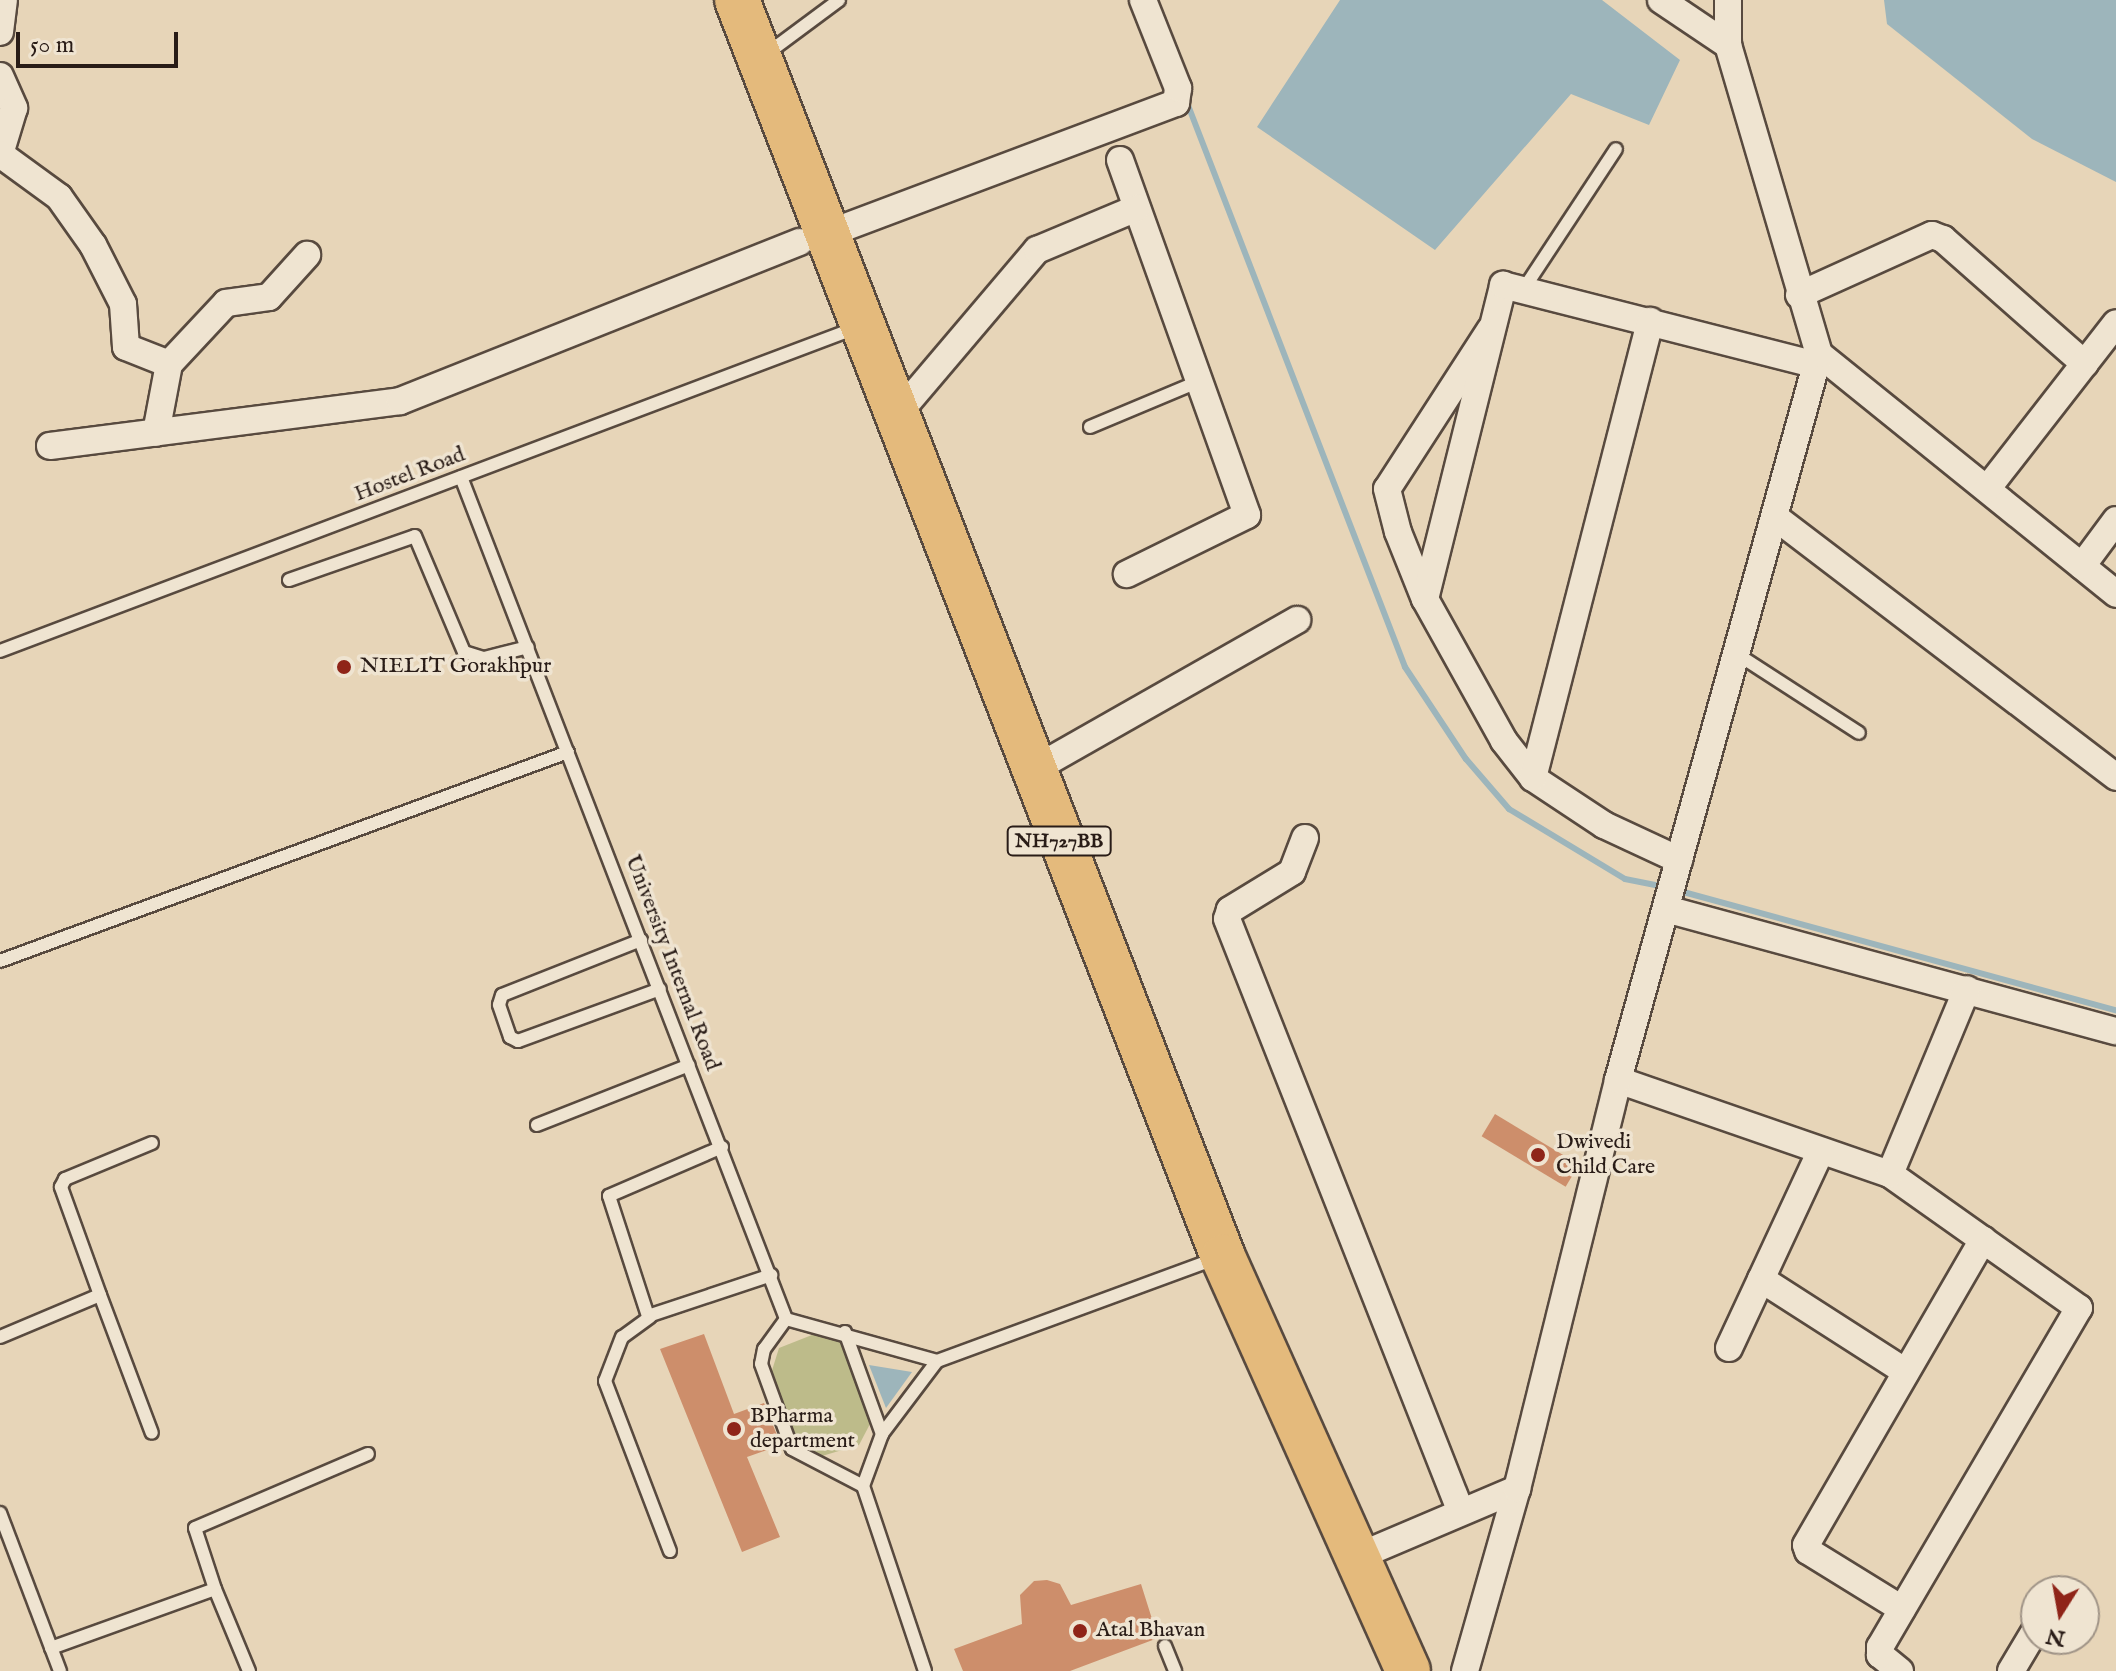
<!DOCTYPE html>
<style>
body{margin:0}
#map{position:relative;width:2116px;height:1671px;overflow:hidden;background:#e7d5b8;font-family:"IM FELL English",serif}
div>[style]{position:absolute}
.green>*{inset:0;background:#bdbb8a}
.water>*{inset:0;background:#9db5bb}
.stream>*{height:6px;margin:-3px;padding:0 3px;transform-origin:3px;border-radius:3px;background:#9db5bb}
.building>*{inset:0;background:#cd8e6b;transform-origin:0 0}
.roads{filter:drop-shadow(2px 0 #584a3f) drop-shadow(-2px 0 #584a3f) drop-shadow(0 2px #584a3f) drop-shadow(0 -2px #584a3f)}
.lane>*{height:12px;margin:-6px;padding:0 6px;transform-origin:6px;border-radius:6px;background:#efe4d1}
.street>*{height:26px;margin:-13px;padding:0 13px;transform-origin:13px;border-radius:13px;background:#efe4d1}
.highway>*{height:44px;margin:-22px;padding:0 22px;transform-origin:22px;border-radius:22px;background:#e4ba7c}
.dots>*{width:22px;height:22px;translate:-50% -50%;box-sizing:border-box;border:4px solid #efe4d1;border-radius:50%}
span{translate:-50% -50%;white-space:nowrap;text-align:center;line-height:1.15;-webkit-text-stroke:7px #efe4d1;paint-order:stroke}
.shield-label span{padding:2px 6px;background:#efe4d1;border:2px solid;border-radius:6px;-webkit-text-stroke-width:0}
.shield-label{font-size:20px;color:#291c17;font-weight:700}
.street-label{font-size:22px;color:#291c17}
.poi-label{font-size:22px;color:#291c17}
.left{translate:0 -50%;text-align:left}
.north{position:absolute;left:2020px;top:1575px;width:80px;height:80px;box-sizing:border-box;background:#efe4d1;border:2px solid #a09487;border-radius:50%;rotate:191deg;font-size:22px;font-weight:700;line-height:32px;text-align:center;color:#291c17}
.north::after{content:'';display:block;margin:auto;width:28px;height:36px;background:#8f2418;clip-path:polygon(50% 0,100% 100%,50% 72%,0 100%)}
.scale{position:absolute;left:16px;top:32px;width:162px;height:36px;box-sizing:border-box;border:4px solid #291c17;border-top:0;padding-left:10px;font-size:24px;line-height:28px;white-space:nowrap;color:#291c17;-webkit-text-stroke:6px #efe4d1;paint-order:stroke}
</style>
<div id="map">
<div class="green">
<i style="clip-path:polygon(817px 1333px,844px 1344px,870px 1424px,859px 1445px,822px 1456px,795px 1442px,769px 1380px,779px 1348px)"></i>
</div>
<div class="water">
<i style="clip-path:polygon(1340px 0,1602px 0,1680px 60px,1649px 125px,1571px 94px,1435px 250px,1257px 127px)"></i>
<i style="clip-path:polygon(1884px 0,2116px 0,2116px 182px,2032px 139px,1887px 24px)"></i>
<i style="clip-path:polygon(869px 1365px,912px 1372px,886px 1408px)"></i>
</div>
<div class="stream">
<i style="left:1186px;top:100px;width:608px;rotate:68.88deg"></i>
<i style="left:1405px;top:667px;width:110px;rotate:56.5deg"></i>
<i style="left:1466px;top:759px;width:66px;rotate:49.3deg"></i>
<i style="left:1509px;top:809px;width:135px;rotate:31.1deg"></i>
<i style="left:1625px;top:879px;width:41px;rotate:11.3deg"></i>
<i style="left:1676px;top:890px;width:456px;rotate:15.3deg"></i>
</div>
<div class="building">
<i style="left:1495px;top:1114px;width:98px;height:26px;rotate:31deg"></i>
<i style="clip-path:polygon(704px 1334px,734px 1414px,764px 1403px,781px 1445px,747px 1457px,780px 1537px,742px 1552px,660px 1349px)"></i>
<i style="clip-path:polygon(1047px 1580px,1060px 1584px,1071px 1605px,1141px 1584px,1158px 1638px,1070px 1671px,963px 1671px,954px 1649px,1022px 1624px,1020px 1595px,1034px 1581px)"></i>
</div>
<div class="roads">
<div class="lane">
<i style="left:765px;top:55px;width:92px;rotate:-36.6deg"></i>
<i style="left:1525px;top:287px;width:165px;rotate:-56.6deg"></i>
<i style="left:1090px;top:427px;width:119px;rotate:-22.7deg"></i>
<i style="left:461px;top:477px;width:903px;rotate:68.89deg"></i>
<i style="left:289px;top:580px;width:133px;rotate:-19.2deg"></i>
<i style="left:415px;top:536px;width:126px;rotate:67.1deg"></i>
<i style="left:464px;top:652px;width:21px;rotate:17deg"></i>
<i style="left:484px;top:658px;width:45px;rotate:-14deg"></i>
<i style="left:0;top:651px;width:917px;rotate:-20.69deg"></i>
<i style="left:1737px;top:654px;width:145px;rotate:32.9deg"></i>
<i style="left:641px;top:940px;width:149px;rotate:158.4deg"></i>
<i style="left:502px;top:995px;width:10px;rotate:107deg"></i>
<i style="left:499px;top:1005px;width:34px;rotate:71deg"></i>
<i style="left:510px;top:1037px;width:9px;rotate:27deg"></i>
<i style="left:518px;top:1041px;width:151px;rotate:-20.1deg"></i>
<i style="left:0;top:961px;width:605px;rotate:-20.2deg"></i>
<i style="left:537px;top:1125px;width:163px;rotate:-21.5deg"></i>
<i style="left:722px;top:1147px;width:123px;rotate:156.6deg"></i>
<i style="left:609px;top:1196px;width:126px;rotate:72deg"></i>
<i style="left:648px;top:1316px;width:130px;rotate:-18.4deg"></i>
<i style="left:100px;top:1295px;width:115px;rotate:-109.9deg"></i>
<i style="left:61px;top:1187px;width:9px;rotate:-63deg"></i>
<i style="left:65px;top:1179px;width:94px;rotate:-22.5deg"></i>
<i style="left:650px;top:1317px;width:34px;rotate:144deg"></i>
<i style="left:622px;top:1337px;width:47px;rotate:111.1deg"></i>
<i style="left:605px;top:1381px;width:182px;rotate:69.1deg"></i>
<i style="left:786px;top:1319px;width:37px;rotate:126deg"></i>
<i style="left:764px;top:1349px;width:15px;rotate:101deg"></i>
<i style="left:761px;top:1364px;width:90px;rotate:70deg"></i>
<i style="left:792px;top:1449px;width:80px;rotate:27.5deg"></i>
<i style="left:786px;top:1319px;width:157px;rotate:15.5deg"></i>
<i style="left:845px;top:1332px;width:109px;rotate:70.1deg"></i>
<i style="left:0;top:1337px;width:108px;rotate:-22.8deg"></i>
<i style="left:100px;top:1295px;width:147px;rotate:69.4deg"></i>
<i style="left:0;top:1513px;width:169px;rotate:69.2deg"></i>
<i style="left:215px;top:1589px;width:89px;rotate:67.5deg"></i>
<i style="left:1165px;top:1646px;width:27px;rotate:68deg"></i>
<i style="left:51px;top:1648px;width:174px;rotate:-19.8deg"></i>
<i style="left:215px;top:1589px;width:64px;rotate:-108.2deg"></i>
<i style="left:195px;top:1528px;width:188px;rotate:-23.2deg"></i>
<i style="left:925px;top:1671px;width:195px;rotate:-108.5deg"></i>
<i style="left:863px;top:1486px;width:55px;rotate:-69.9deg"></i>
<i style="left:882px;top:1434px;width:91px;rotate:-53deg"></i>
<i style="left:937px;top:1361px;width:298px;rotate:-20.2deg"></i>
</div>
<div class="street">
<i style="left:1661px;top:0;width:81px;rotate:33.9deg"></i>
<i style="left:0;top:32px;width:32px;rotate:-83deg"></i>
<i style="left:0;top:76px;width:35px;rotate:66deg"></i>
<i style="left:14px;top:108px;width:48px;rotate:106.9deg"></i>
<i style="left:0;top:154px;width:73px;rotate:36.1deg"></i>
<i style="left:59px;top:197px;width:59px;rotate:54.7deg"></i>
<i style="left:93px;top:245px;width:66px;rotate:63deg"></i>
<i style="left:123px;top:304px;width:43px;rotate:86deg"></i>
<i style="left:126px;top:347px;width:46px;rotate:21.6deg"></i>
<i style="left:169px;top:364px;width:70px;rotate:100.7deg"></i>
<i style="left:1120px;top:160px;width:377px;rotate:70.3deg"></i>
<i style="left:1247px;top:515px;width:134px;rotate:153.8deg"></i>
<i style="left:827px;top:234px;width:373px;rotate:-20.6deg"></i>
<i style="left:1176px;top:103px;width:15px;rotate:-82deg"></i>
<i style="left:1178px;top:88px;width:95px;rotate:-111.7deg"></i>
<i style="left:1799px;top:295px;width:146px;rotate:-24.3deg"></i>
<i style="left:1932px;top:235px;width:12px;rotate:20deg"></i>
<i style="left:1943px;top:239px;width:189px;rotate:41.4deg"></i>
<i style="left:1490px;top:330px;width:189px;rotate:122.9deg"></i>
<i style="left:1387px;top:489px;width:44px;rotate:75.7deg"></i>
<i style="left:1398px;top:532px;width:72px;rotate:68.1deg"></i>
<i style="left:1425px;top:599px;width:162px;rotate:60.9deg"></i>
<i style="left:1504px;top:741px;width:47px;rotate:51.9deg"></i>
<i style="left:1533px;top:778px;width:85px;rotate:33.5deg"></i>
<i style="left:1604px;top:825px;width:83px;rotate:25deg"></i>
<i style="left:1819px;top:354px;width:382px;rotate:38.9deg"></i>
<i style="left:169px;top:364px;width:83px;rotate:-46.9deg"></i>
<i style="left:226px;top:303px;width:43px;rotate:-7.9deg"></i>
<i style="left:269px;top:297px;width:57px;rotate:-47.9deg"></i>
<i style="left:896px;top:416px;width:218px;rotate:-49.7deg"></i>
<i style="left:1037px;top:250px;width:108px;rotate:-22.8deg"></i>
<i style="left:50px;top:446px;width:353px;rotate:-7.3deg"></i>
<i style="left:400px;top:401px;width:430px;rotate:-21.7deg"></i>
<i style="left:1987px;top:489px;width:210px;rotate:-52.1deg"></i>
<i style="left:1775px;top:517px;width:429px;rotate:37.3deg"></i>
<i style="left:2082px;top:566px;width:57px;rotate:-53.5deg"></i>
<i style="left:1425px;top:599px;width:324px;rotate:-76deg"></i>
<i style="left:1503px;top:285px;width:323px;rotate:14.3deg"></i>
<i style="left:1033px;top:770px;width:304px;rotate:-29.6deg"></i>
<i style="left:1533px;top:778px;width:472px;rotate:-75.6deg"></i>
<i style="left:1305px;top:838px;width:36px;rotate:111deg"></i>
<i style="left:1292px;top:872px;width:73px;rotate:148.5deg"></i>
<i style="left:1230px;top:910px;width:9px;rotate:108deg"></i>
<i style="left:1227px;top:919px;width:637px;rotate:68.47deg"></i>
<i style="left:1666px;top:909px;width:466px;rotate:15.2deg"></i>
<i style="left:1618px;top:1080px;width:288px;rotate:19.1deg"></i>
<i style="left:1761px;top:1279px;width:172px;rotate:32.7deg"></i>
<i style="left:1729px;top:1348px;width:217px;rotate:-65deg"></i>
<i style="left:1359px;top:1556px;width:172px;rotate:-23deg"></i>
<i style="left:1902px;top:1609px;width:110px;rotate:-148.3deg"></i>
<i style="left:1808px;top:1551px;width:6px;rotate:-108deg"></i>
<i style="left:1806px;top:1545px;width:353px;rotate:-59.9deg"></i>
<i style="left:1465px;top:1671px;width:189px;rotate:-74.1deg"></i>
<i style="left:1517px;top:1489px;width:421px;rotate:-76.1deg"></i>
<i style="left:1618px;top:1080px;width:753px;rotate:-74.52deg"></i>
<i style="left:1819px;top:354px;width:322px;rotate:-106.4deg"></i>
<i style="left:1728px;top:45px;width:45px;rotate:-90deg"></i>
<i style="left:1900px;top:1671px;width:26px;rotate:-141deg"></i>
<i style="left:1880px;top:1655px;width:8px;rotate:-90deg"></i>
<i style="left:1880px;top:1647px;width:393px;rotate:-59.6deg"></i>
<i style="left:2079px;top:1308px;width:232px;rotate:-144.7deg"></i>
<i style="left:1890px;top:1174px;width:200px;rotate:-67.4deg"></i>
<i style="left:2011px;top:1671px;width:49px;rotate:-59.2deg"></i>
</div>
<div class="highway">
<i style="left:737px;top:0;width:1348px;rotate:68.86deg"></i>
<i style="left:1223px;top:1257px;width:453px;rotate:65.9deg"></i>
</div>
</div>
<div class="dots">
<i style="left:344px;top:667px;background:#8f2418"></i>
<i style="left:1538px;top:1155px;background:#8f2418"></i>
<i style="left:734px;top:1429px;background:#8f2418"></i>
<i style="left:1080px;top:1631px;background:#8f2418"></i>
</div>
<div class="shield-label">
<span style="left:1059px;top:841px">NH727BB</span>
</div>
<div class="street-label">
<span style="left:410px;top:475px;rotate:-21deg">Hostel Road</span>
<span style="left:672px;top:963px;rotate:69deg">University Internal Road</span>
</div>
<div class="poi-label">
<span class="left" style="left:360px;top:667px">NIELIT Gorakhpur</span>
<span class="left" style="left:1556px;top:1155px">Dwivedi<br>Child Care</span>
<span class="left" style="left:750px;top:1429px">BPharma<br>department</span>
<span class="left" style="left:1096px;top:1631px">Atal Bhavan</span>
</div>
<div class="north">N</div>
<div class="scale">50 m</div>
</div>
